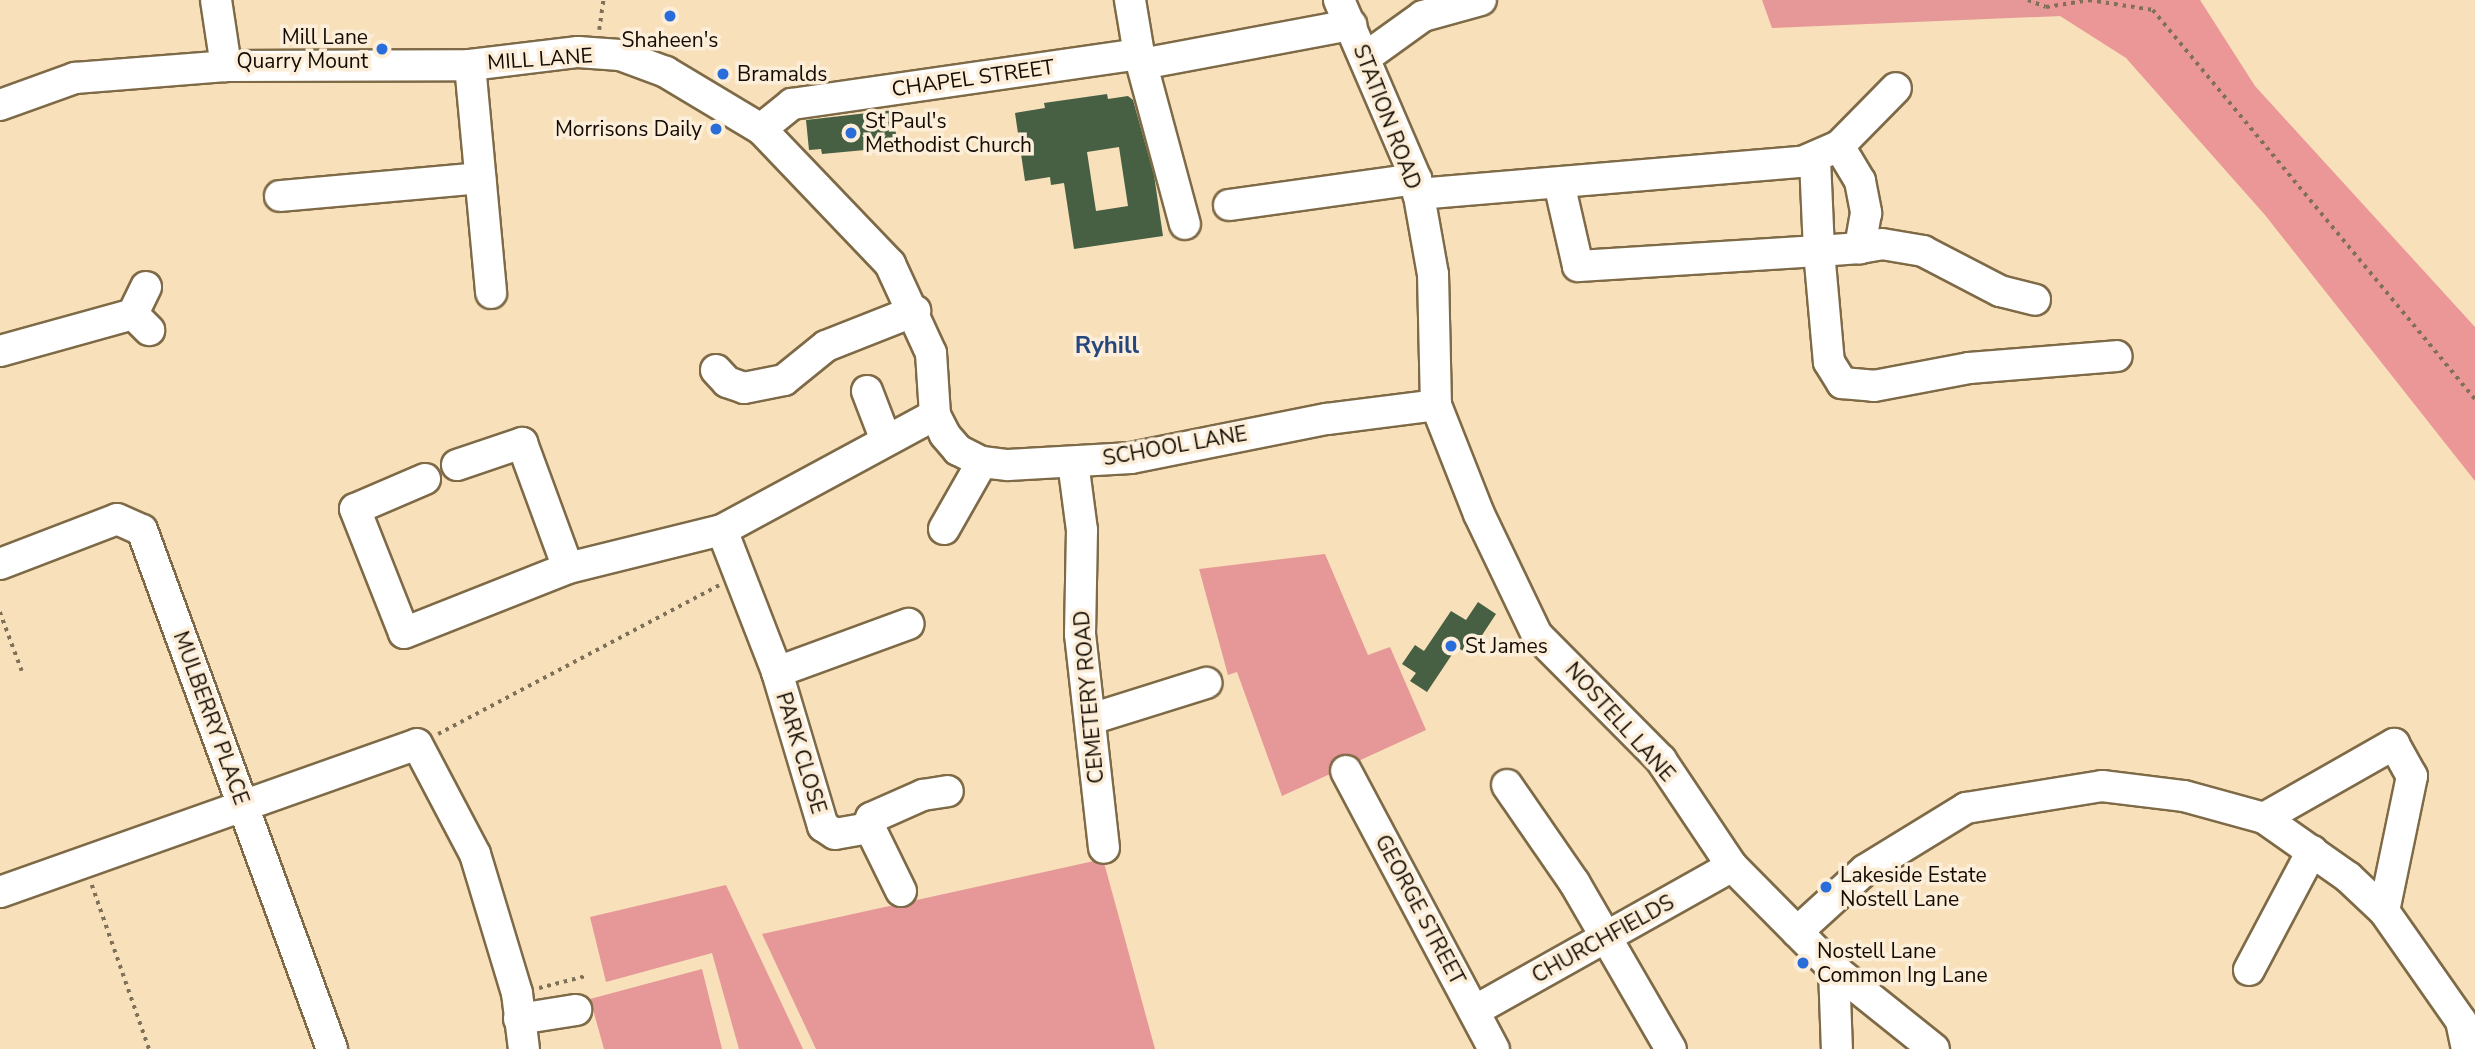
<!DOCTYPE html>
<style>
body{margin:0}
#map{position:relative;width:2475px;height:1049px;overflow:hidden;background:#f7e0ba;font-family:"Nunito Sans",sans-serif}
div>[style]{position:absolute}
.green>*{inset:0;background:#e69797}
.forest>*{inset:0;background:#ec9797}
.building>*{inset:0;background:#475f42}
.path>*{height:3.5px;margin-top:-1.75px;transform-origin:0;background:repeating-linear-gradient(90deg,#7f7058 0 3.5px,transparent 0 8.5px)}
.roads{filter:drop-shadow(2px 0 #7e6a47) drop-shadow(-2px 0 #7e6a47) drop-shadow(0 2px #7e6a47) drop-shadow(0 -2px #7e6a47)}
.minor>*{height:30px;margin:-15px;padding:0 15px;transform-origin:15px;border-radius:15px;background:#fff}
.dots>*{width:19px;height:19px;translate:-50% -50%;box-sizing:border-box;border:4px solid #fceed8;border-radius:50%}
span{translate:-50% -50%;white-space:nowrap;text-align:center;line-height:1.15;-webkit-text-stroke:7px #fceed8;paint-order:stroke}
.poi-label{font-size:21px;color:#130b01}
.right{translate:-100% -50%;text-align:right}
.left{translate:0 -50%;text-align:left}
.street-label{font-size:21px;color:#130b01}
.quarter-label{font-size:24px;color:#26477d;font-weight:700}
</style>
<div id="map">
<div class="green">
<i style="clip-path:polygon(1762px 0,2035px 0,2061px 16px,1772px 28px)"></i>
<i style="clip-path:polygon(1325px 554px,1368px 655px,1390px 647px,1426px 730px,1282px 796px,1237px 672px,1228px 675px,1199px 569px)"></i>
<i style="clip-path:polygon(1103px 859px,1155px 1049px,816px 1049px,762px 934px)"></i>
<i style="clip-path:polygon(726px 885px,803px 1049px,739px 1049px,712px 953px,606px 982px,590px 917px)"></i>
<i style="clip-path:polygon(702px 969px,722px 1049px,604px 1049px,590px 999px)"></i>
</div>
<div class="forest">
<i style="clip-path:polygon(2035px 0,2200px 0,2255px 86px,2475px 327px,2475px 481px,2265px 215px,2126px 58px)"></i>
</div>
<div class="building">
<i style="clip-path:polygon(evenodd,1107px 94px,1108px 99px,1128px 96px,1133px 100px,1154px 175px,1163px 236px,1074px 249px,1064px 183px,1051px 185px,1050px 177px,1025px 181px,1015px 113px,1045px 108px,1044px 103px,1107px 94px,1119px 147px,1128px 206px,1096px 211px,1087px 152px,1119px 147px)"></i>
<i style="clip-path:polygon(894px 110px,897px 147px,822px 154px,821px 149px,809px 150px,806px 120px)"></i>
<i style="clip-path:polygon(1478px 602px,1496px 614px,1469px 655px,1457px 647px,1427px 692px,1410px 681px,1416px 673px,1402px 664px,1415px 645px,1424px 651px,1451px 611px,1466px 620px)"></i>
</div>
<div class="path">
<i style="left:2028px;top:0;width:19px;rotate:21deg"></i>
<i style="left:2046px;top:7px;width:45px;rotate:-9deg"></i>
<i style="left:2089px;top:0;width:65px;rotate:8.9deg"></i>
<i style="left:2153px;top:10px;width:505px;rotate:50.38deg"></i>
<i style="left:599px;top:30px;width:30px;rotate:-82deg"></i>
<i style="left:0;top:612px;width:63px;rotate:69.6deg"></i>
<i style="left:438px;top:734px;width:318px;rotate:-27.9deg"></i>
<i style="left:92px;top:885px;width:174px;rotate:70.8deg"></i>
<i style="left:539px;top:988px;width:49px;rotate:-14.3deg"></i>
</div>
<div class="roads">
<div class="minor">
<i style="left:216px;top:0;width:67px;rotate:81.4deg"></i>
<i style="left:1339px;top:0;width:195px;rotate:66.7deg"></i>
<i style="left:1416px;top:179px;width:97px;rotate:79.9deg"></i>
<i style="left:1433px;top:274px;width:131px;rotate:88.7deg"></i>
<i style="left:1436px;top:405px;width:117px;rotate:68.5deg"></i>
<i style="left:1479px;top:514px;width:134px;rotate:64.4deg"></i>
<i style="left:1537px;top:635px;width:176px;rotate:45.2deg"></i>
<i style="left:1661px;top:760px;width:128px;rotate:56.2deg"></i>
<i style="left:1732px;top:866px;width:145px;rotate:45.3deg"></i>
<i style="left:1834px;top:969px;width:128px;rotate:38.7deg"></i>
<i style="left:1139px;top:54px;width:176px;rotate:74.9deg"></i>
<i style="left:1366px;top:57px;width:70px;rotate:-35.7deg"></i>
<i style="left:1423px;top:16px;width:60px;rotate:-15.4deg"></i>
<i style="left:1142px;top:64px;width:213px;rotate:-10.6deg"></i>
<i style="left:470px;top:65px;width:229px;rotate:84.7deg"></i>
<i style="left:0;top:105px;width:80px;rotate:-19.8deg"></i>
<i style="left:75px;top:78px;width:151px;rotate:-4.5deg"></i>
<i style="left:226px;top:66px;width:244px;rotate:-0.2deg"></i>
<i style="left:470px;top:65px;width:109px;rotate:-6.9deg"></i>
<i style="left:578px;top:52px;width:42px;rotate:4.1deg"></i>
<i style="left:620px;top:55px;width:49px;rotate:20.3deg"></i>
<i style="left:666px;top:72px;width:111px;rotate:31deg"></i>
<i style="left:761px;top:129px;width:187px;rotate:46.3deg"></i>
<i style="left:890px;top:264px;width:98px;rotate:65.3deg"></i>
<i style="left:931px;top:353px;width:62px;rotate:86.3deg"></i>
<i style="left:935px;top:415px;width:22px;rotate:63deg"></i>
<i style="left:945px;top:435px;width:20px;rotate:49deg"></i>
<i style="left:958px;top:450px;width:27px;rotate:27deg"></i>
<i style="left:982px;top:462px;width:26px;rotate:7deg"></i>
<i style="left:1008px;top:465px;width:123px;rotate:-3.3deg"></i>
<i style="left:1131px;top:458px;width:200px;rotate:-11.3deg"></i>
<i style="left:1327px;top:419px;width:110px;rotate:-7.3deg"></i>
<i style="left:761px;top:129px;width:40px;rotate:-39deg"></i>
<i style="left:792px;top:104px;width:351px;rotate:-8.2deg"></i>
<i style="left:1139px;top:54px;width:55px;rotate:-99.5deg"></i>
<i style="left:1839px;top:146px;width:41px;rotate:59deg"></i>
<i style="left:1860px;top:181px;width:33px;rotate:79deg"></i>
<i style="left:1866px;top:213px;width:36px;rotate:100deg"></i>
<i style="left:1860px;top:248px;width:41px;rotate:175.8deg"></i>
<i style="left:1819px;top:251px;width:111px;rotate:84.9deg"></i>
<i style="left:1829px;top:362px;width:25px;rotate:58deg"></i>
<i style="left:1842px;top:383px;width:32px;rotate:5deg"></i>
<i style="left:1874px;top:386px;width:97px;rotate:-10.7deg"></i>
<i style="left:1969px;top:368px;width:148px;rotate:-4.6deg"></i>
<i style="left:1559px;top:183px;width:85px;rotate:77.1deg"></i>
<i style="left:1578px;top:266px;width:241px;rotate:-3.6deg"></i>
<i style="left:1819px;top:251px;width:92px;rotate:-92.5deg"></i>
<i style="left:1418px;top:194px;width:385px;rotate:-4.8deg"></i>
<i style="left:1802px;top:162px;width:40px;rotate:-23.4deg"></i>
<i style="left:1839px;top:146px;width:81px;rotate:-45.5deg"></i>
<i style="left:280px;top:196px;width:201px;rotate:-5.1deg"></i>
<i style="left:1229px;top:205px;width:189px;rotate:-7.9deg"></i>
<i style="left:1860px;top:248px;width:22px;rotate:-10deg"></i>
<i style="left:1882px;top:244px;width:42px;rotate:9.7deg"></i>
<i style="left:1923px;top:251px;width:87px;rotate:27.5deg"></i>
<i style="left:2000px;top:291px;width:36px;rotate:14deg"></i>
<i style="left:146px;top:287px;width:30px;rotate:116deg"></i>
<i style="left:133px;top:314px;width:23px;rotate:45deg"></i>
<i style="left:0;top:351px;width:138px;rotate:-15.5deg"></i>
<i style="left:716px;top:370px;width:16px;rotate:47deg"></i>
<i style="left:727px;top:382px;width:18px;rotate:19deg"></i>
<i style="left:744px;top:388px;width:41px;rotate:-11.3deg"></i>
<i style="left:784px;top:380px;width:54px;rotate:-39deg"></i>
<i style="left:826px;top:346px;width:96px;rotate:-21.5deg"></i>
<i style="left:867px;top:391px;width:50px;rotate:69deg"></i>
<i style="left:1073px;top:462px;width:69px;rotate:82.5deg"></i>
<i style="left:1082px;top:530px;width:104px;rotate:91.1deg"></i>
<i style="left:1080px;top:634px;width:215px;rotate:83.6deg"></i>
<i style="left:457px;top:465px;width:69px;rotate:-18.7deg"></i>
<i style="left:522px;top:443px;width:133px;rotate:69.8deg"></i>
<i style="left:425px;top:479px;width:76px;rotate:156.8deg"></i>
<i style="left:355px;top:509px;width:133px;rotate:68.4deg"></i>
<i style="left:404px;top:633px;width:176px;rotate:-21.6deg"></i>
<i style="left:568px;top:568px;width:159px;rotate:-13.9deg"></i>
<i style="left:722px;top:530px;width:242px;rotate:-28.4deg"></i>
<i style="left:944px;top:529px;width:77px;rotate:-60.4deg"></i>
<i style="left:722px;top:530px;width:152px;rotate:68.8deg"></i>
<i style="left:777px;top:672px;width:161px;rotate:73.4deg"></i>
<i style="left:823px;top:826px;width:14px;rotate:34deg"></i>
<i style="left:835px;top:834px;width:36px;rotate:-10deg"></i>
<i style="left:0;top:564px;width:125px;rotate:-21deg"></i>
<i style="left:117px;top:519px;width:27px;rotate:24deg"></i>
<i style="left:142px;top:530px;width:553px;rotate:69.89deg"></i>
<i style="left:777px;top:672px;width:140px;rotate:-20.1deg"></i>
<i style="left:1091px;top:719px;width:121px;rotate:-17.4deg"></i>
<i style="left:1346px;top:771px;width:315px;rotate:62deg"></i>
<i style="left:1507px;top:785px;width:118px;rotate:55.4deg"></i>
<i style="left:1574px;top:882px;width:193px;rotate:59.9deg"></i>
<i style="left:2264px;top:818px;width:150px;rotate:-29.6deg"></i>
<i style="left:2394px;top:744px;width:37px;rotate:61deg"></i>
<i style="left:2412px;top:776px;width:138px;rotate:101.7deg"></i>
<i style="left:901px;top:891px;width:70px;rotate:-116.2deg"></i>
<i style="left:870px;top:828px;width:10px;rotate:-84deg"></i>
<i style="left:871px;top:818px;width:57px;rotate:-23.9deg"></i>
<i style="left:923px;top:795px;width:25px;rotate:-9deg"></i>
<i style="left:0;top:892px;width:442px;rotate:-19.5deg"></i>
<i style="left:417px;top:744px;width:124px;rotate:62.2deg"></i>
<i style="left:475px;top:854px;width:145px;rotate:73.2deg"></i>
<i style="left:517px;top:993px;width:56px;rotate:82.9deg"></i>
<i style="left:1797px;top:932px;width:92px;rotate:-42.4deg"></i>
<i style="left:1865px;top:870px;width:119px;rotate:-31.5deg"></i>
<i style="left:1966px;top:808px;width:138px;rotate:-9.2deg"></i>
<i style="left:2102px;top:786px;width:83px;rotate:7deg"></i>
<i style="left:2184px;top:796px;width:83px;rotate:15.4deg"></i>
<i style="left:2264px;top:818px;width:103px;rotate:35.1deg"></i>
<i style="left:2348px;top:877px;width:50px;rotate:43.4deg"></i>
<i style="left:2384px;top:911px;width:134px;rotate:55deg"></i>
<i style="left:2461px;top:1021px;width:29px;rotate:78deg"></i>
<i style="left:1834px;top:969px;width:80px;rotate:87.9deg"></i>
<i style="left:2249px;top:970px;width:135px;rotate:-62.1deg"></i>
<i style="left:1474px;top:1011px;width:296px;rotate:-29.3deg"></i>
<i style="left:519px;top:1019px;width:58px;rotate:-9deg"></i>
</div>
</div>
<div class="dots">
<i style="left:670px;top:16px;background:#296dda"></i>
<i style="left:382px;top:49px;background:#296dda"></i>
<i style="left:723px;top:74px;background:#296dda"></i>
<i style="left:716px;top:129px;background:#296dda"></i>
<i style="left:851px;top:133px;background:#296dda"></i>
<i style="left:1451px;top:646px;background:#296dda"></i>
<i style="left:1826px;top:887px;background:#296dda"></i>
<i style="left:1803px;top:963px;background:#296dda"></i>
</div>
<div class="poi-label">
<span class="right" style="left:368px;top:49px">Mill Lane<br>Quarry Mount</span>
<span style="left:670px;top:40px">Shaheen's</span>
<span class="left" style="left:737px;top:74px">Bramalds</span>
<span class="left" style="left:865px;top:133px">St Paul's<br>Methodist Church</span>
<span class="right" style="left:702px;top:129px">Morrisons Daily</span>
<span class="left" style="left:1465px;top:646px">St James</span>
<span class="left" style="left:1840px;top:887px">Lakeside Estate<br>Nostell Lane</span>
<span class="left" style="left:1817px;top:963px">Nostell Lane<br>Common Ing Lane</span>
</div>
<div class="street-label">
<span style="left:540px;top:59px;rotate:-4deg">MILL LANE</span>
<span style="left:973px;top:78px;rotate:-8deg">CHAPEL STREET</span>
<span style="left:1387px;top:117px;rotate:69deg">STATION ROAD</span>
<span style="left:1175px;top:446px;rotate:-10deg">SCHOOL LANE</span>
<span style="left:1089px;top:697px;rotate:-95deg">CEMETERY ROAD</span>
<span style="left:211px;top:718px;rotate:70deg">MULBERRY PLACE</span>
<span style="left:1620px;top:722px;rotate:48deg">NOSTELL LANE</span>
<span style="left:801px;top:753px;rotate:73deg">PARK CLOSE</span>
<span style="left:1420px;top:910px;rotate:62deg">GEORGE STREET</span>
<span style="left:1603px;top:939px;rotate:-29deg">CHURCHFIELDS</span>
</div>
<div class="quarter-label">
<span style="left:1107px;top:346px">Ryhill</span>
</div>
</div>
